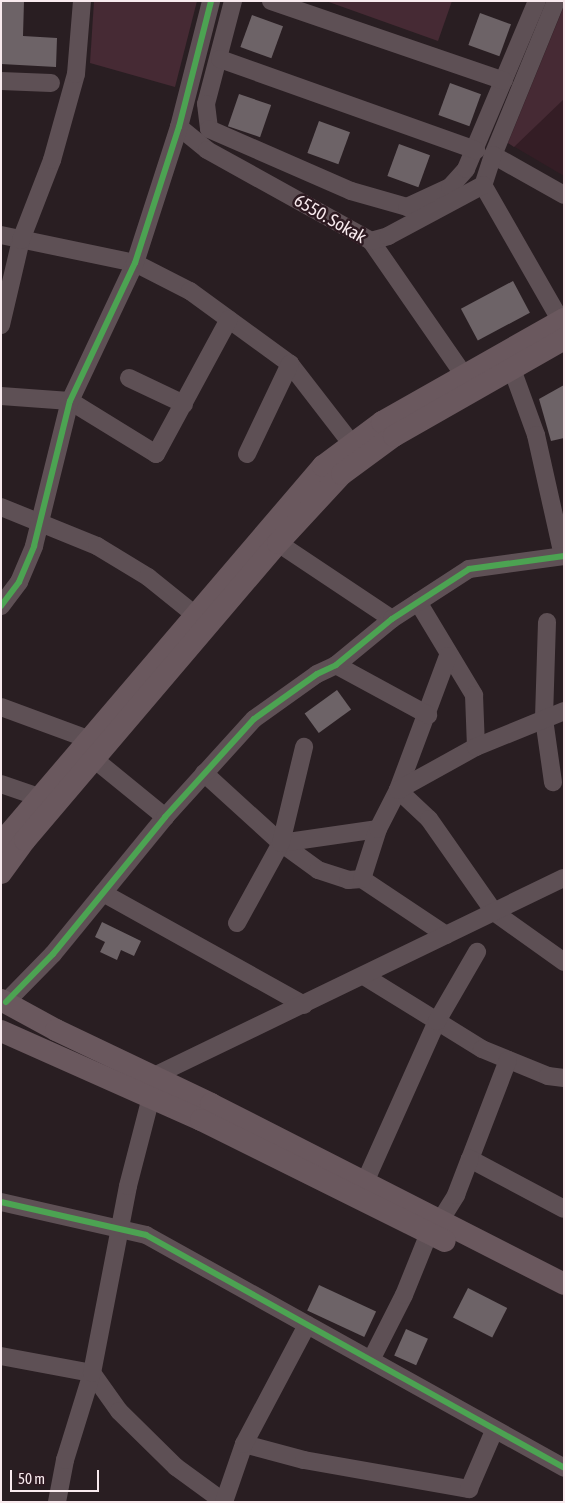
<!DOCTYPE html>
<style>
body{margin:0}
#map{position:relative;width:565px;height:1503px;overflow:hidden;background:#291e22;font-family:"Asap Condensed",sans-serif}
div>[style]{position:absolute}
.built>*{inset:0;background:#341d25}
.green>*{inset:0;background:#462a34}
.building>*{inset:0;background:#6d6367;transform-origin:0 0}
.minor>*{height:18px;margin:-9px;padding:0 9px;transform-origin:9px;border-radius:9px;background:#5e5055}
.major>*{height:22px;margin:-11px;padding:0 11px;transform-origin:11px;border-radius:11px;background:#6a585e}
.cycleway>*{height:6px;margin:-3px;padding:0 3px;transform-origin:3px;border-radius:3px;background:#4ca352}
span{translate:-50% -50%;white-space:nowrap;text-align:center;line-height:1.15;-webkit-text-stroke:5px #2d1a21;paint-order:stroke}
.street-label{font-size:18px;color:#f8eaee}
.frame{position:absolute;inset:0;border:2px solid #f8eaee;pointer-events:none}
.scale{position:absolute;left:10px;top:1470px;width:89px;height:22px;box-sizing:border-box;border:2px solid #f8eaee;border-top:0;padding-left:6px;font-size:15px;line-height:18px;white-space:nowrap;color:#f8eaee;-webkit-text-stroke:4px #2d1a21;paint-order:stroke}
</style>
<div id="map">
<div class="built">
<i style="clip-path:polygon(564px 6px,564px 176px,508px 143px)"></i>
</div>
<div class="green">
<i style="clip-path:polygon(94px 1px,197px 1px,175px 87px,90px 63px)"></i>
<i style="clip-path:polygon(326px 1px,452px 1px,438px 41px)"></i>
<i style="clip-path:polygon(564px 6px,564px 99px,514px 147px,508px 143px)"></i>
</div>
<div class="building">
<i style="clip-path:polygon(1px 1px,24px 1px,23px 36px,57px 38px,56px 67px,1px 64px)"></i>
<i style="left:480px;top:13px;width:33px;height:34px;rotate:20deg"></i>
<i style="left:252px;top:15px;width:33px;height:34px;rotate:20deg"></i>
<i style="left:450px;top:83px;width:33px;height:34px;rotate:20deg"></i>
<i style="left:239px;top:94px;width:34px;height:34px;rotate:19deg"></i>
<i style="left:319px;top:121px;width:33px;height:34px;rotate:20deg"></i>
<i style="left:399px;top:144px;width:33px;height:34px;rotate:20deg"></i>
<i style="left:513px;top:281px;width:36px;height:59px;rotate:62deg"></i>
<i style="clip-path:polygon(564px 385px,564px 438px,551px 441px,539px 399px)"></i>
<i style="left:337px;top:690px;width:24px;height:40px;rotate:54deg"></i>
<i style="clip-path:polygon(102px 922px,141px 941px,134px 956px,121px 950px,117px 960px,100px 952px,105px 942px,95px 937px)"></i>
<i style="left:319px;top:1285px;width:63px;height:28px;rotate:25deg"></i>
<i style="left:468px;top:1288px;width:44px;height:33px;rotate:27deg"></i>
<i style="left:406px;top:1329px;width:24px;height:29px;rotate:24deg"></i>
</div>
<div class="minor">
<i style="left:233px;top:1px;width:106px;rotate:104.7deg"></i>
<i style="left:206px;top:104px;width:25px;rotate:83deg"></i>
<i style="left:209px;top:129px;width:155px;rotate:23.6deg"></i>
<i style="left:351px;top:191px;width:58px;rotate:15.9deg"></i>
<i style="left:407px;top:207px;width:47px;rotate:-24.9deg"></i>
<i style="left:450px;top:187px;width:24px;rotate:-48deg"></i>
<i style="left:466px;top:169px;width:182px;rotate:-67.1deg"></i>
<i style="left:271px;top:1px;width:246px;rotate:18.9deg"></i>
<i style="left:556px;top:1px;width:166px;rotate:112.2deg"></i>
<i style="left:493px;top:155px;width:81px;rotate:29.4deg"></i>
<i style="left:220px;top:59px;width:272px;rotate:19.6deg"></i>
<i style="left:1px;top:81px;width:50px;rotate:2.3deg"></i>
<i style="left:179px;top:127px;width:36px;rotate:39deg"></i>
<i style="left:207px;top:150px;width:188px;rotate:29deg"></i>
<i style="left:371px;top:241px;width:162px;rotate:55.3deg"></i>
<i style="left:493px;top:155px;width:32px;rotate:108deg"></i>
<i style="left:483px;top:185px;width:157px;rotate:60.2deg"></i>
<i style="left:1px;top:235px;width:137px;rotate:11.8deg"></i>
<i style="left:135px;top:263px;width:62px;rotate:27deg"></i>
<i style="left:190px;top:291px;width:124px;rotate:36.1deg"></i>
<i style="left:290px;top:364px;width:100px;rotate:52.3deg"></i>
<i style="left:371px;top:241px;width:18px;rotate:-16deg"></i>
<i style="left:388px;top:236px;width:108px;rotate:-28.2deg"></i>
<i style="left:1px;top:325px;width:87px;rotate:-76.8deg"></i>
<i style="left:21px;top:240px;width:86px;rotate:-68.8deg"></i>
<i style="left:52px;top:160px;width:89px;rotate:-74.4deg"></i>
<i style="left:76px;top:74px;width:73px;rotate:-85.3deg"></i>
<i style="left:512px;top:369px;width:70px;rotate:70deg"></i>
<i style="left:536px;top:435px;width:124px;rotate:77.4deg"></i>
<i style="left:129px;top:378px;width:61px;rotate:25.3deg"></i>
<i style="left:1px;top:396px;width:69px;rotate:4.1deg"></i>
<i style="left:70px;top:401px;width:101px;rotate:31.6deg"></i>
<i style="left:156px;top:454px;width:153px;rotate:-61.6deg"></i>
<i style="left:247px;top:454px;width:100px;rotate:-64.5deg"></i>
<i style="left:1px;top:507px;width:104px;rotate:22.1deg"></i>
<i style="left:97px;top:546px;width:60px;rotate:31.3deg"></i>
<i style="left:148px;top:577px;width:59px;rotate:38.8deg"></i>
<i style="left:278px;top:543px;width:137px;rotate:33.7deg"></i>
<i style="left:418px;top:602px;width:109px;rotate:58.9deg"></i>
<i style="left:474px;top:695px;width:52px;rotate:87.8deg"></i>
<i style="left:1px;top:606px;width:30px;rotate:-53deg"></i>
<i style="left:19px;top:582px;width:39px;rotate:-67deg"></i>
<i style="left:34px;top:546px;width:149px;rotate:-76.1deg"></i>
<i style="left:70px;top:401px;width:153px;rotate:-64.8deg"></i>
<i style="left:135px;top:263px;width:143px;rotate:-72.1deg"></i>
<i style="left:179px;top:127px;width:130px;rotate:-75.7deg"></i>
<i style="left:547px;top:622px;width:97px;rotate:91.8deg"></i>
<i style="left:544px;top:719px;width:64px;rotate:81.9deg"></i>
<i style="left:448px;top:656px;width:143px;rotate:110.5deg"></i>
<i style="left:398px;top:790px;width:42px;rotate:43.1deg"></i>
<i style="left:429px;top:819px;width:113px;rotate:55deg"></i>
<i style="left:494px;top:912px;width:86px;rotate:35.5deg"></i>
<i style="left:336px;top:665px;width:105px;rotate:28.5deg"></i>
<i style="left:1px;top:707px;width:93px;rotate:20.2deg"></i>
<i style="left:94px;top:759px;width:92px;rotate:39.2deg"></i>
<i style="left:204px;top:773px;width:104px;rotate:42.3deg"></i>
<i style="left:281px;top:843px;width:46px;rotate:36.1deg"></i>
<i style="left:318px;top:870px;width:32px;rotate:18deg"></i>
<i style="left:348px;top:880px;width:14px;rotate:-4deg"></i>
<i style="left:1px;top:784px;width:40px;rotate:18.9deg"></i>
<i style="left:281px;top:843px;width:98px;rotate:-8.2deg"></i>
<i style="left:103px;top:893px;width:230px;rotate:29.1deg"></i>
<i style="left:237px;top:923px;width:91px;rotate:-61.2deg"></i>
<i style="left:281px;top:843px;width:99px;rotate:-76.5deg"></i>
<i style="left:446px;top:935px;width:101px;rotate:-146.3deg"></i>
<i style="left:362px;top:879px;width:52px;rotate:-72.3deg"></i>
<i style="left:378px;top:829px;width:44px;rotate:-62.9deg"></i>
<i style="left:398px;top:790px;width:89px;rotate:-28.9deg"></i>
<i style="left:476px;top:747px;width:95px;rotate:-22.2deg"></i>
<i style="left:364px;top:976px;width:139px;rotate:31.7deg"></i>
<i style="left:482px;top:1049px;width:71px;rotate:22.2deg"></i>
<i style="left:548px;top:1076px;width:16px;rotate:7deg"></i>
<i style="left:6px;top:1002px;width:67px;rotate:-45.6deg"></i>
<i style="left:53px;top:954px;width:177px;rotate:-50.7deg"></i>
<i style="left:165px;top:817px;width:132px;rotate:-47.8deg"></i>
<i style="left:254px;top:719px;width:77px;rotate:-35.5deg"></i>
<i style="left:317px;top:674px;width:21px;rotate:-25deg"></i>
<i style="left:336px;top:665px;width:72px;rotate:-39.4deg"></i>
<i style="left:392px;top:619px;width:92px;rotate:-33deg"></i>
<i style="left:469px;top:569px;width:96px;rotate:-7.8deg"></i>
<i style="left:508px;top:1060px;width:106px;rotate:111deg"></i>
<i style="left:470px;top:1159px;width:106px;rotate:28deg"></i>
<i style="left:154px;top:1076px;width:455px;rotate:-25.8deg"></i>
<i style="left:365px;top:1182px;width:176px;rotate:-65.9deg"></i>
<i style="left:437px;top:1021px;width:80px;rotate:-59.9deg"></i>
<i style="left:1px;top:1202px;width:149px;rotate:12.8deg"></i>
<i style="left:146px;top:1235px;width:479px;rotate:29.1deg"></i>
<i style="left:440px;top:1221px;width:31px;rotate:-58deg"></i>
<i style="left:456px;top:1195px;width:39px;rotate:-69deg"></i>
<i style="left:1px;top:1356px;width:93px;rotate:10.6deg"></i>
<i style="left:92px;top:1373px;width:47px;rotate:54.6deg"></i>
<i style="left:119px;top:1411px;width:80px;rotate:44.5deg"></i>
<i style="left:176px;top:1467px;width:59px;rotate:36.1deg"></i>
<i style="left:371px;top:1360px;width:73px;rotate:-63.1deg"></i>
<i style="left:404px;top:1295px;width:67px;rotate:-68deg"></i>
<i style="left:244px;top:1444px;width:62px;rotate:14.9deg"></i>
<i style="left:304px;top:1460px;width:168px;rotate:10deg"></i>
<i style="left:469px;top:1489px;width:63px;rotate:-66.7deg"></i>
<i style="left:57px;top:1502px;width:43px;rotate:-79.2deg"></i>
<i style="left:65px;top:1460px;width:91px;rotate:-72.8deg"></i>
<i style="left:92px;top:1373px;width:190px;rotate:-79.1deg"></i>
<i style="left:128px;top:1186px;width:92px;rotate:-75.5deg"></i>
<i style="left:224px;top:1502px;width:61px;rotate:-71deg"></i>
<i style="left:244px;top:1444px;width:135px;rotate:-62.1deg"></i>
</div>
<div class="major">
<i style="left:1px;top:843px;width:496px;rotate:-49.5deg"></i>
<i style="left:323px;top:466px;width:74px;rotate:-36.7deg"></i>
<i style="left:382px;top:422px;width:209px;rotate:-29.5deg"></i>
<i style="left:1px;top:873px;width:41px;rotate:-54deg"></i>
<i style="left:25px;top:840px;width:390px;rotate:-49.6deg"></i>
<i style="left:278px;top:543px;width:94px;rotate:-47.2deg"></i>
<i style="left:342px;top:474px;width:64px;rotate:-36.2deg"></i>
<i style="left:394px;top:436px;width:196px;rotate:-29.7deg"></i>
<i style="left:1px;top:1000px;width:63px;rotate:28.6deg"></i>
<i style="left:56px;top:1030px;width:172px;rotate:25.5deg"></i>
<i style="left:211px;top:1104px;width:396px;rotate:27deg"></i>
<i style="left:1px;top:1031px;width:219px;rotate:24deg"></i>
<i style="left:201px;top:1120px;width:272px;rotate:26.4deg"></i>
</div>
<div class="cycleway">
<i style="left:1px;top:606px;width:30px;rotate:-53deg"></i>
<i style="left:19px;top:582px;width:39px;rotate:-67deg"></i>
<i style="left:34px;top:546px;width:149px;rotate:-76.1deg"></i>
<i style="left:70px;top:401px;width:153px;rotate:-64.8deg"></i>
<i style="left:135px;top:263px;width:143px;rotate:-72.1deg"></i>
<i style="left:179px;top:127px;width:130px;rotate:-75.7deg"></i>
<i style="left:6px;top:1002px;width:67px;rotate:-45.6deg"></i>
<i style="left:53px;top:954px;width:177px;rotate:-50.7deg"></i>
<i style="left:165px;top:817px;width:132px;rotate:-47.8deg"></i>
<i style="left:254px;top:719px;width:77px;rotate:-35.5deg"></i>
<i style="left:317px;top:674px;width:21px;rotate:-25deg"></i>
<i style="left:336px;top:665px;width:72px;rotate:-39.4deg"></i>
<i style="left:392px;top:619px;width:92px;rotate:-33deg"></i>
<i style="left:469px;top:569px;width:96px;rotate:-7.8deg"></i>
<i style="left:1px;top:1202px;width:149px;rotate:12.8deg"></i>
<i style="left:146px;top:1235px;width:479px;rotate:29.1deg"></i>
</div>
<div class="street-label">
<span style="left:330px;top:219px;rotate:30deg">6550. Sokak</span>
</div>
<div class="frame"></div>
<div class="scale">50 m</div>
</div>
